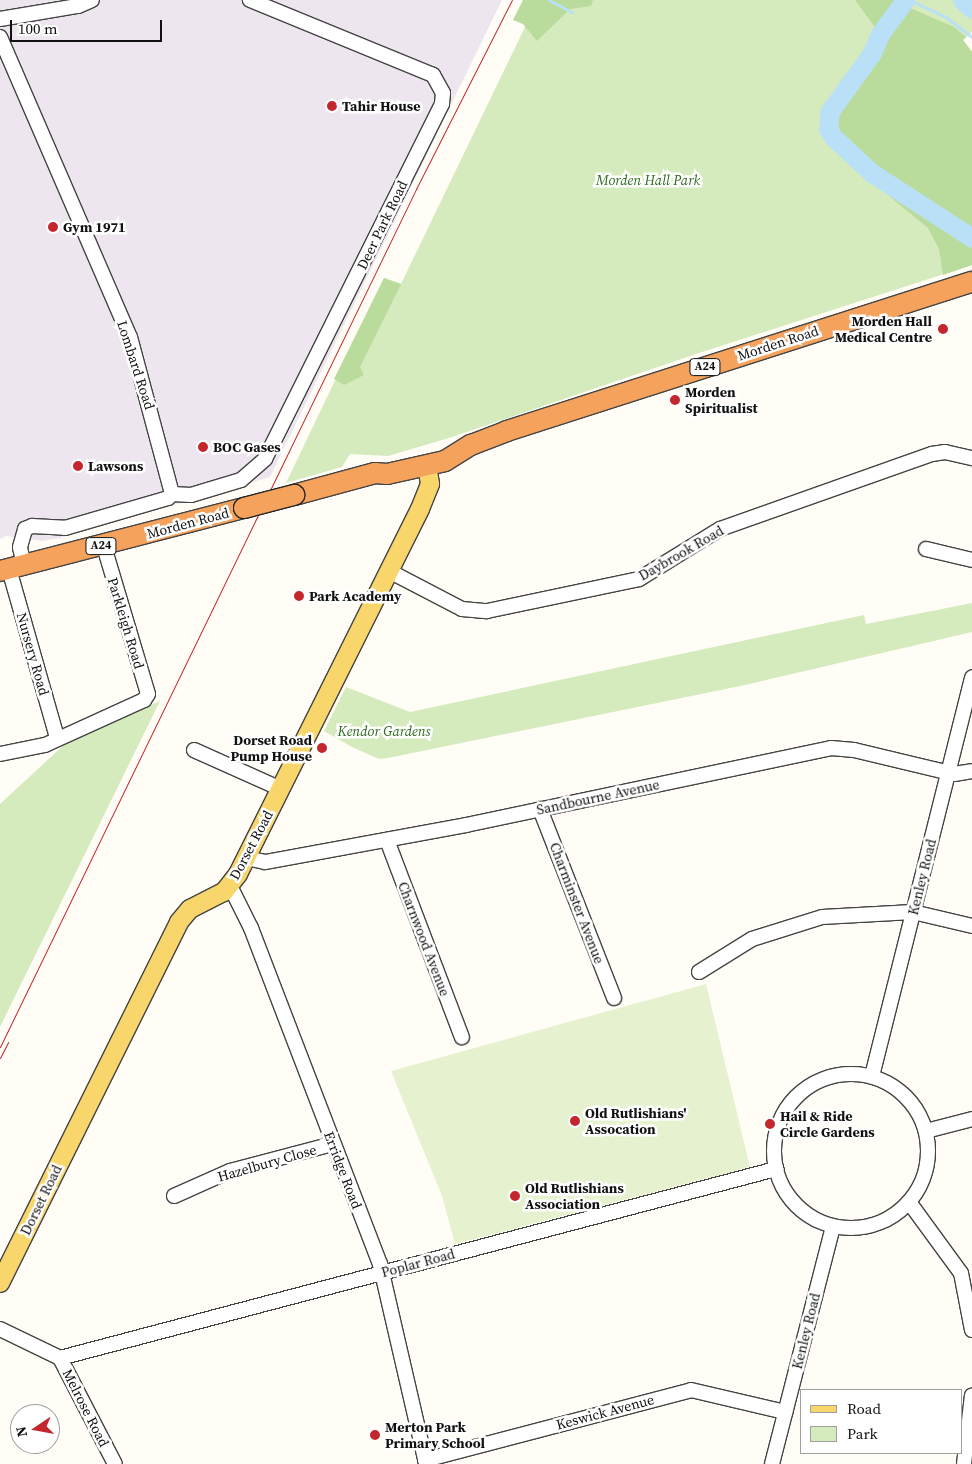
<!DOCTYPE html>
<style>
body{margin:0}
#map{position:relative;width:972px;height:1464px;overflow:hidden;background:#fffdf5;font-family:"Source Serif 4",serif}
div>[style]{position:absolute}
.industrial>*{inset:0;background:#eee6ef}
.green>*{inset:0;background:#d5ebbd}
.forest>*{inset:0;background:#b9dc9c}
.pitch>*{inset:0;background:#e6f2cf}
.stream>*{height:3px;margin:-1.5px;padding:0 1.5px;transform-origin:1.5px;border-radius:1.5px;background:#b9e0f7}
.river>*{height:19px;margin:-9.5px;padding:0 9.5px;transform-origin:9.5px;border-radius:9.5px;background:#b9e0f7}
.roads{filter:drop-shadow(1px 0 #444) drop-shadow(-1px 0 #444) drop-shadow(0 1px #444) drop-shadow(0 -1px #444)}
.minor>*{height:14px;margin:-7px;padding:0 7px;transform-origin:7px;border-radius:7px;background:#fff}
.minor>.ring{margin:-7px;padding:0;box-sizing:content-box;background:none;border:14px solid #fff;border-radius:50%}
.major>*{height:18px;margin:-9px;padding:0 9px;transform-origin:9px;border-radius:9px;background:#f9d66b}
.highway>*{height:20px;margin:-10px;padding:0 10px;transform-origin:10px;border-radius:10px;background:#f5a25d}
.tram>*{height:1px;margin:-0.5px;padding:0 0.5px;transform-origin:0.5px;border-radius:0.5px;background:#c4262e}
.bridges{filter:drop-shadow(1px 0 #222) drop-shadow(-1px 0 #222) drop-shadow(0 1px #222) drop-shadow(0 -1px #222)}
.highway-bridge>*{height:20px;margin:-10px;padding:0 10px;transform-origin:10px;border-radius:10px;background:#f5a25d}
.dots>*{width:14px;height:14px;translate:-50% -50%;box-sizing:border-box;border:2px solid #fff;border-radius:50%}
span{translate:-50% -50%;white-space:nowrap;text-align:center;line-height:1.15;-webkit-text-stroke:5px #fff;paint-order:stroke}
.shield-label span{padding:1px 4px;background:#fff;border:1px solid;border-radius:4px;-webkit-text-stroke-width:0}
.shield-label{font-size:12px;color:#111;font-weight:700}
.poi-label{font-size:14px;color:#111;font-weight:700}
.left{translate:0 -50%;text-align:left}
.right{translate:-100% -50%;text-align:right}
.park-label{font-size:14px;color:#2f6b1f;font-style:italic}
.street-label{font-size:14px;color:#111}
.legend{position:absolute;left:800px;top:1389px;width:162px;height:65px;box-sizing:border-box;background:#fff;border:1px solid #a0a0a0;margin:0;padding:6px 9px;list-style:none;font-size:15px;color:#111}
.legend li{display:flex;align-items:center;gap:10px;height:25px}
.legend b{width:25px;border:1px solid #a0a0a0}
.north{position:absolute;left:10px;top:1404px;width:50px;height:50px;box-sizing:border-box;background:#fff;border:1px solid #a0a0a0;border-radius:50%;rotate:258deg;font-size:14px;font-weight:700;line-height:20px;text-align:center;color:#111}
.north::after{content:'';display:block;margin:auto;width:18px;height:22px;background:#c4262e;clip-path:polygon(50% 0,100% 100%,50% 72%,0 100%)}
.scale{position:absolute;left:10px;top:20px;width:152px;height:22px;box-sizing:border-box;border:2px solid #111;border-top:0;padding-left:6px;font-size:15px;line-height:18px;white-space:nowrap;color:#111;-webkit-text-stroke:4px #fff;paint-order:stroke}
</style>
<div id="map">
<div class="industrial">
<i style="clip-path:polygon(0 0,502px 0,270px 477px,60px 538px,43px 541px,6px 536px,0 539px)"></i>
</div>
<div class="green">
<i style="clip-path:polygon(538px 0,972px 0,972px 32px,963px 40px,972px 52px,972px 265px,699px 353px,449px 438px,388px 456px,350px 454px,342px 467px,286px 483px,384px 278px,401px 284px)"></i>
<i style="clip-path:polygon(972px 603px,972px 632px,745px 685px,388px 758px,379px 759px,352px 747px,324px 731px,346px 687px,410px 712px,864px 615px,866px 624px)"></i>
<i style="clip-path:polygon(160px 701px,0 1027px,0 804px,66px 743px)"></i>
</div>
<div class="forest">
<i style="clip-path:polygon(523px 0,593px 0,591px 6px,570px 9px,537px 41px,523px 24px,513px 20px)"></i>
<i style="clip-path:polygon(855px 0,900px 0,877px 30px)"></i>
<i style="clip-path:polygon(908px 7px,954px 27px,966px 37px,963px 40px,972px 52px,972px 265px,943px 275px,939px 249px,928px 228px,860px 172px,855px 154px,836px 136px,831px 119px,832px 112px)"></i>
<i style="clip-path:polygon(384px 278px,401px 284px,360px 367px,364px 375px,344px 385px,334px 379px)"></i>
</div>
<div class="pitch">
<i style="clip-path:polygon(706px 984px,750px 1167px,455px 1244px,442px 1196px,391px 1071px)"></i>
</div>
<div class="stream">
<i style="left:549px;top:0;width:26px;rotate:28deg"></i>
<i style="left:909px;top:0;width:41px;rotate:24.7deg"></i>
<i style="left:946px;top:17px;width:33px;rotate:38deg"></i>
</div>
<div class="river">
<i style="left:905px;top:0;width:42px;rotate:126.3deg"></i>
<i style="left:880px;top:34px;width:21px;rotate:113deg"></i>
<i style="left:872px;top:53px;width:72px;rotate:125.9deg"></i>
<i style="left:830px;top:111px;width:17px;rotate:97deg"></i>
<i style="left:828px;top:128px;width:10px;rotate:61deg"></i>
<i style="left:833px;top:137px;width:53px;rotate:42.7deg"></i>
<i style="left:872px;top:173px;width:119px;rotate:33deg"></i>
<i style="left:962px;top:0;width:13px;rotate:42deg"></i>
</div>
<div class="roads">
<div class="minor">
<i style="left:0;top:19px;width:79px;rotate:-9.5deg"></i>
<i style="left:78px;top:6px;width:15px;rotate:-23deg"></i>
<i style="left:0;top:37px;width:327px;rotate:66.6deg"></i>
<i style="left:130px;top:337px;width:163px;rotate:75deg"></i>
<i style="left:172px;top:494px;width:19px;rotate:3deg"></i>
<i style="left:191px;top:495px;width:52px;rotate:-16.7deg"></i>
<i style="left:241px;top:480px;width:32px;rotate:-41deg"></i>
<i style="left:265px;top:459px;width:397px;rotate:-63.5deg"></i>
<i style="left:442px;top:104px;width:11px;rotate:-85deg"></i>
<i style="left:443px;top:93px;width:21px;rotate:-119deg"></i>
<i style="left:433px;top:75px;width:198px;rotate:-157.7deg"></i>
<i style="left:926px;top:549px;width:47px;rotate:13.4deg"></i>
<i style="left:24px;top:565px;width:18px;rotate:-103deg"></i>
<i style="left:20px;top:547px;width:19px;rotate:-74deg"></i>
<i style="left:25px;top:529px;width:8px;rotate:-23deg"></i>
<i style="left:32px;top:526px;width:33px;rotate:3deg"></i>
<i style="left:65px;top:528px;width:107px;rotate:-16.2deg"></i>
<i style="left:168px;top:498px;width:6px;rotate:-45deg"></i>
<i style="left:9px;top:569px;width:176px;rotate:74.1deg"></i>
<i style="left:389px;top:571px;width:82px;rotate:27.5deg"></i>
<i style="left:462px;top:609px;width:25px;rotate:5deg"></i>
<i style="left:487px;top:611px;width:155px;rotate:-11.9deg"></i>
<i style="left:639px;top:579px;width:95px;rotate:-31.7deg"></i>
<i style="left:720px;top:529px;width:225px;rotate:-19.5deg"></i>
<i style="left:932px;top:454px;width:13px;rotate:-9deg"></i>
<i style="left:945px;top:452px;width:28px;rotate:13deg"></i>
<i style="left:194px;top:750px;width:95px;rotate:24.1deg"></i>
<i style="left:0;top:754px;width:46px;rotate:-11.3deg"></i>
<i style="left:45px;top:745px;width:109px;rotate:-24.4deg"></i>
<i style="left:144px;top:700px;width:7px;rotate:-56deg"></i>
<i style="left:148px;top:694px;width:154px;rotate:-106.6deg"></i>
<i style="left:540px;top:809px;width:203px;rotate:68.6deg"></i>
<i style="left:387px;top:840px;width:211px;rotate:69.2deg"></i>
<i style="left:246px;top:858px;width:19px;rotate:12deg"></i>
<i style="left:265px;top:862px;width:204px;rotate:-10.4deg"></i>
<i style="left:466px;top:825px;width:373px;rotate:-11.9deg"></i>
<i style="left:831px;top:748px;width:23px;rotate:5deg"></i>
<i style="left:854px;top:750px;width:103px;rotate:13.5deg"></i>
<i style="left:954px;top:774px;width:18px;rotate:-9deg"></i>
<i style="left:230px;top:886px;width:47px;rotate:63.4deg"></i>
<i style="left:251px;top:928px;width:360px;rotate:69deg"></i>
<i style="left:380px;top:1264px;width:205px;rotate:77deg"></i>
<i style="left:699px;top:972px;width:62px;rotate:-31.9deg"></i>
<i style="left:752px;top:939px;width:73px;rotate:-17.4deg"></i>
<i style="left:822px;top:917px;width:91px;rotate:-3.1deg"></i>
<i style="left:913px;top:912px;width:61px;rotate:13.3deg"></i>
<i class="ring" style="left:774px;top:1074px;width:140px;height:140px"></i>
<i style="left:872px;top:1076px;width:411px;rotate:-75.9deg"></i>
<i style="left:926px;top:1131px;width:48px;rotate:-14.6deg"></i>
<i style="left:174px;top:1196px;width:61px;rotate:-24.1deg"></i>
<i style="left:230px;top:1171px;width:106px;rotate:-14.7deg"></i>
<i style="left:909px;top:1202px;width:88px;rotate:53.8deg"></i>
<i style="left:961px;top:1273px;width:58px;rotate:79.1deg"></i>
<i style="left:0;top:1329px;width:67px;rotate:25.8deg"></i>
<i style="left:60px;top:1358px;width:119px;rotate:62.6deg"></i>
<i style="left:60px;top:1358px;width:741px;rotate:-14.79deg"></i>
<i style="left:425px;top:1460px;width:275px;rotate:-14.7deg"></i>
<i style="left:691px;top:1390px;width:97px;rotate:13.2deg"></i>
<i style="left:772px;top:1464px;width:245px;rotate:-75.6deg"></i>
<i style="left:964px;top:1464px;width:69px;rotate:-83.4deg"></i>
</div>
<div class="major">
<i style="left:0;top:1283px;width:403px;rotate:-63.6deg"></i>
<i style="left:179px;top:922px;width:17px;rotate:-50deg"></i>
<i style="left:190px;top:909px;width:38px;rotate:-27deg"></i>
<i style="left:224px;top:892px;width:23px;rotate:-52deg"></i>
<i style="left:238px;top:874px;width:408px;rotate:-63.5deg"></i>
<i style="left:420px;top:509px;width:27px;rotate:-68deg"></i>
<i style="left:430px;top:484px;width:19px;rotate:-99deg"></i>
</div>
<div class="highway">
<i style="left:294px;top:495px;width:84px;rotate:-15.2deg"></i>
<i style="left:375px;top:473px;width:12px;rotate:5deg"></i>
<i style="left:387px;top:474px;width:59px;rotate:-12.6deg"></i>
<i style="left:445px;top:461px;width:31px;rotate:-32deg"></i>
<i style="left:471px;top:445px;width:39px;rotate:-21deg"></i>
<i style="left:507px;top:431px;width:488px;rotate:-17.8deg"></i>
<i style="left:0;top:571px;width:252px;rotate:-14.5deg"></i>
</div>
</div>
<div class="tram">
<i style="left:0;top:1047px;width:954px;rotate:-64.13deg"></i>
<i style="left:416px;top:189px;width:212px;rotate:-63.1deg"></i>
<i style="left:0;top:1058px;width:18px;rotate:-63deg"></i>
</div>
<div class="bridges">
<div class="highway-bridge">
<i style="left:244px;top:508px;width:52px;rotate:-14.6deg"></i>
</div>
</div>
<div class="dots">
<i style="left:332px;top:106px;background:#c4262e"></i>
<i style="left:53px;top:227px;background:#c4262e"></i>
<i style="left:943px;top:329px;background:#c4262e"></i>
<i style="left:675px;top:400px;background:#c4262e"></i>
<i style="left:203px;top:447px;background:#c4262e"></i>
<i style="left:78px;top:466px;background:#c4262e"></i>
<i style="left:299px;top:596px;background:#c4262e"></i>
<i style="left:322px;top:748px;background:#c4262e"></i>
<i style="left:575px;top:1121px;background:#c4262e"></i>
<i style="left:770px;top:1124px;background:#c4262e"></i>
<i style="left:515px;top:1196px;background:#c4262e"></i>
<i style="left:375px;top:1435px;background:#c4262e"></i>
</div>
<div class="shield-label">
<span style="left:705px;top:367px">A24</span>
<span style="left:101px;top:546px">A24</span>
</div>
<div class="poi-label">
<span class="left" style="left:342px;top:106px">Tahir House</span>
<span class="left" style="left:63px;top:227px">Gym 1971</span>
<span class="right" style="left:932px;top:329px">Morden Hall<br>Medical Centre</span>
<span class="left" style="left:685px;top:400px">Morden<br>Spiritualist</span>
<span class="left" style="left:213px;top:447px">BOC Gases</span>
<span class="left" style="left:88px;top:466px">Lawsons</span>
<span class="left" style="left:309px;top:596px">Park Academy</span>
<span class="right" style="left:312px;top:748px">Dorset Road<br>Pump House</span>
<span class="left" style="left:585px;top:1121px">Old Rutlishians'<br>Assocation</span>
<span class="left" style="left:780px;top:1124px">Hail &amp; Ride<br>Circle Gardens</span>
<span class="left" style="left:525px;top:1196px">Old Rutlishians<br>Association</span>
<span class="left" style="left:385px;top:1435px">Merton Park<br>Primary School</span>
</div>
<div class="park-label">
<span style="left:648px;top:180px">Morden Hall Park</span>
<span style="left:384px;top:731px">Kendor Gardens</span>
</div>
<div class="street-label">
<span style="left:382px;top:225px;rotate:-64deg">Deer Park Road</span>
<span style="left:778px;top:343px;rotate:-18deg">Morden Road</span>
<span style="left:136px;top:365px;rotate:72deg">Lombard Road</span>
<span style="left:188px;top:523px;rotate:-15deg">Morden Road</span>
<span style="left:681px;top:553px;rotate:-30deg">Daybrook Road</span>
<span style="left:126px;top:623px;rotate:73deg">Parkleigh Road</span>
<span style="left:33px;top:654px;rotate:74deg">Nursery Road</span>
<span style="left:598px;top:797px;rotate:-12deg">Sandbourne Avenue</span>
<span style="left:251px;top:845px;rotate:-62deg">Dorset Road</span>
<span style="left:922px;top:877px;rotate:-76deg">Kenley Road</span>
<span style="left:577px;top:903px;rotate:69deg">Charminster Avenue</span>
<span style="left:424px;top:939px;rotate:69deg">Charnwood Avenue</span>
<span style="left:267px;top:1163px;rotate:-16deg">Hazelbury Close</span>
<span style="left:343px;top:1170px;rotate:69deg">Erridge Road</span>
<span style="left:41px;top:1200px;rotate:-64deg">Dorset Road</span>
<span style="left:418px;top:1263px;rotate:-15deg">Poplar Road</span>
<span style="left:806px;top:1331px;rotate:-76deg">Kenley Road</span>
<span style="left:86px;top:1408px;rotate:63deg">Melrose Road</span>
<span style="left:605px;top:1412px;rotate:-15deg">Keswick Avenue</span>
</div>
<ul class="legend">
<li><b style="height:6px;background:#f9d66b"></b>Road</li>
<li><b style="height:14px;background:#d5ebbd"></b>Park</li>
</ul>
<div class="north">N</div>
<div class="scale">100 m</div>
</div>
